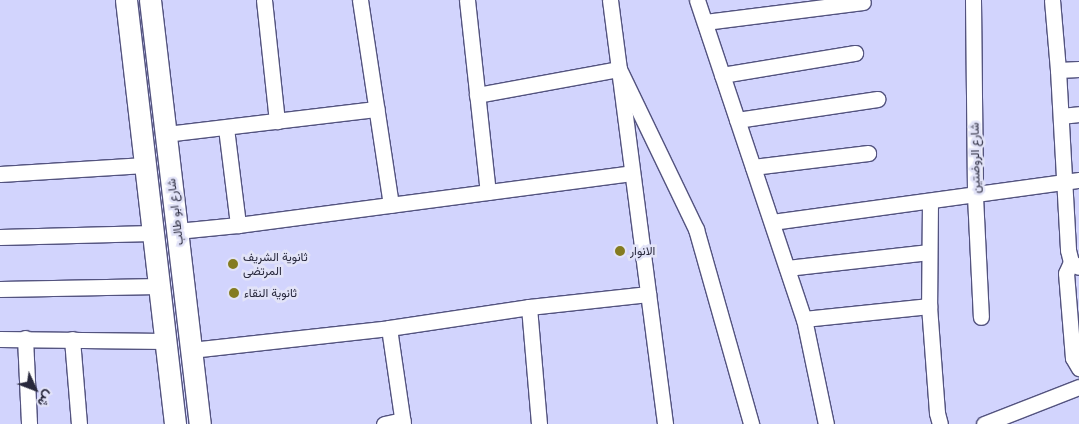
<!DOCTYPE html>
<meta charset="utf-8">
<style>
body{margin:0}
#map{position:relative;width:1079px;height:424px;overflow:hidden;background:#d2d4fd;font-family:"Playfair Display",Vazirmatn,serif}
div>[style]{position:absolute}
.roads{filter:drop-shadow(1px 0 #53537f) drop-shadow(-1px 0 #53537f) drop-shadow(0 1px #53537f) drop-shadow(0 -1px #53537f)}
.street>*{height:15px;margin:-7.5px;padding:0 7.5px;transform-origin:7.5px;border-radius:7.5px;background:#fff}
.secondary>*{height:21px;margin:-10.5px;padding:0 10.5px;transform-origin:10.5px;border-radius:10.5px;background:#fff}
.dots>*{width:14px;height:14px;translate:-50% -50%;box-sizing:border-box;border:2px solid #e2e3f8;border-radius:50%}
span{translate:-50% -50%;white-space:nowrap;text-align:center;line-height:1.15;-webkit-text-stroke:5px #e2e3f8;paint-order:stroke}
.street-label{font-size:12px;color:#28283c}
.poi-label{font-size:12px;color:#28283c}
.left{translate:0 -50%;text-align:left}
.north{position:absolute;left:10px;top:364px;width:50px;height:50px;-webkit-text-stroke:4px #e2e3f8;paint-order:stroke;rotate:133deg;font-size:14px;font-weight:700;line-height:20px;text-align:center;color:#28283c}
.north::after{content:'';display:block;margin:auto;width:18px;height:22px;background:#28283c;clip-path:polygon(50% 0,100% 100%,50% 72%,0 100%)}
</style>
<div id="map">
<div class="roads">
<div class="street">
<i style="left:264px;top:0;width:122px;rotate:83.9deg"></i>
<i style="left:360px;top:0;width:207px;rotate:81.4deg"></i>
<i style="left:467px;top:0;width:193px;rotate:83.8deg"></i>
<i style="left:610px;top:0;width:428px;rotate:82.6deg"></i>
<i style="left:697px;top:0;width:336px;rotate:71.5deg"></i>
<i style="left:804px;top:319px;width:107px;rotate:78.2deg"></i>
<i style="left:973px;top:0;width:196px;rotate:89.4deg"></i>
<i style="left:975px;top:196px;width:121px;rotate:87.2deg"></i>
<i style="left:1052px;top:0;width:70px;rotate:85.1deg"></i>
<i style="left:1058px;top:70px;width:180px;rotate:86.8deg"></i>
<i style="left:1068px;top:250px;width:12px;rotate:76deg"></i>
<i style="left:1071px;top:262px;width:9px;rotate:32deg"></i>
<i style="left:705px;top:22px;width:159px;rotate:-7.2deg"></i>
<i style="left:1058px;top:70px;width:21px;rotate:-3deg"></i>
<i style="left:722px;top:75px;width:135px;rotate:-9.4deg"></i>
<i style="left:477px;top:95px;width:144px;rotate:-10.4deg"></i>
<i style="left:619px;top:69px;width:178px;rotate:64.3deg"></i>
<i style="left:696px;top:229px;width:203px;rotate:74.2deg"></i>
<i style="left:1061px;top:116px;width:18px;rotate:-6deg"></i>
<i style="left:737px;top:120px;width:142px;rotate:-8.5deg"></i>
<i style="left:226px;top:128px;width:98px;rotate:82.9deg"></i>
<i style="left:166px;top:134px;width:212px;rotate:-6.8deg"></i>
<i style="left:753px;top:167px;width:116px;rotate:-6.9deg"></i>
<i style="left:0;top:174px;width:145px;rotate:-3.6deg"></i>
<i style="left:930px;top:201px;width:105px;rotate:90.5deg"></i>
<i style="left:929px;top:306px;width:107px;rotate:85.7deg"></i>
<i style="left:937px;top:413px;width:11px;rotate:75deg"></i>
<i style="left:772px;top:222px;width:310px;rotate:-7.8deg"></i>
<i style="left:177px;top:231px;width:61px;rotate:-5.6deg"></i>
<i style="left:238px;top:225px;width:397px;rotate:-7.5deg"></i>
<i style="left:0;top:237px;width:152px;rotate:-1.5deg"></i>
<i style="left:1071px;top:262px;width:12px;rotate:114deg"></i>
<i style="left:1066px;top:273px;width:85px;rotate:85.3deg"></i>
<i style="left:1073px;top:358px;width:12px;rotate:59deg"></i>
<i style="left:787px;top:268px;width:143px;rotate:-6.4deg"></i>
<i style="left:0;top:289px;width:159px;rotate:-1.1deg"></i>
<i style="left:529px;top:307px;width:117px;rotate:85.1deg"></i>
<i style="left:804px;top:319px;width:126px;rotate:-5.9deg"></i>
<i style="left:389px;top:328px;width:97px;rotate:81.7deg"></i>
<i style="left:25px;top:338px;width:86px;rotate:87.3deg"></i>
<i style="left:0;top:339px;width:165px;rotate:0.7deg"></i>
<i style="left:72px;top:339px;width:85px;rotate:85.3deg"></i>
<i style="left:191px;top:350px;width:199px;rotate:-6.3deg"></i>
<i style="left:389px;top:328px;width:142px;rotate:-8.5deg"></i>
<i style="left:529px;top:307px;width:120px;rotate:-6.2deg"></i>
<i style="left:384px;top:424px;width:19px;rotate:-12deg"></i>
<i style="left:984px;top:424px;width:102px;rotate:-21.3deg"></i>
</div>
<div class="secondary">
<i style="left:126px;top:0;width:427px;rotate:83.4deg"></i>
<i style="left:150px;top:0;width:427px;rotate:83.3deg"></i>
</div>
</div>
<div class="dots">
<i style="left:620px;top:251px;background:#847b20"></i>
<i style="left:233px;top:264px;background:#847b20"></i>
<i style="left:234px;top:293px;background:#847b20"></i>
</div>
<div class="street-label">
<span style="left:975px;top:158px;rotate:-91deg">شارع الروضتين</span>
<span style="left:175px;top:212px;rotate:-97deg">شارع ابو طالب</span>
</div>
<div class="poi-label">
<span class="left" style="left:630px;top:251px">الانوار</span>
<span class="left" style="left:243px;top:264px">ثانوية الشريف<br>المرتضى</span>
<span class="left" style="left:244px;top:293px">ثانوية النقاء</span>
</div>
<div class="north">ش</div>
</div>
